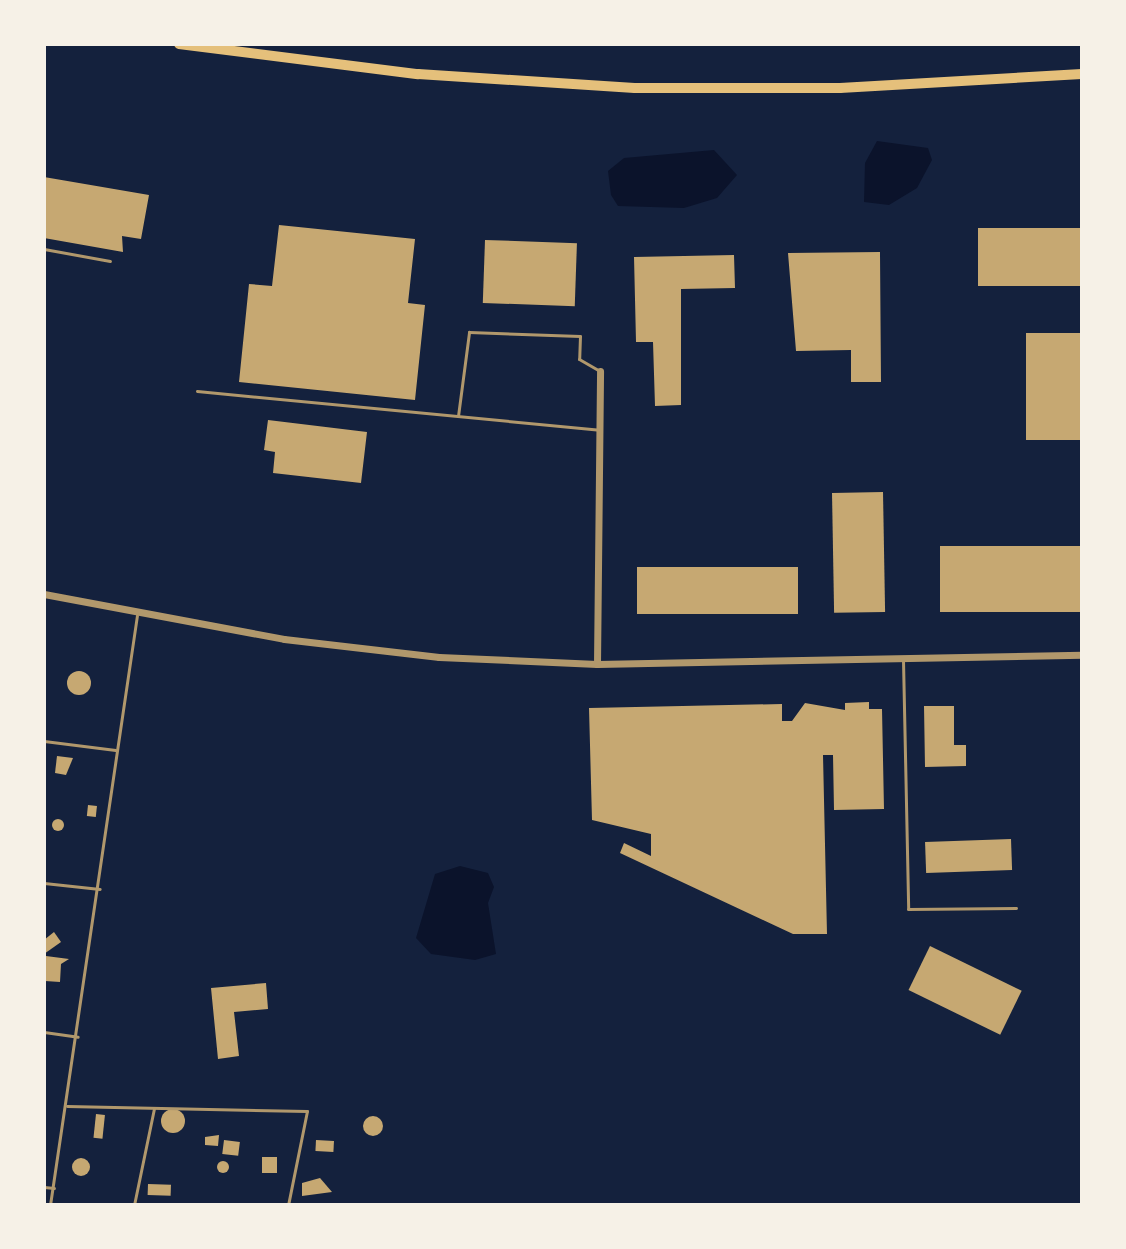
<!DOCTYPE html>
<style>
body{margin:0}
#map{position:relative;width:1126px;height:1249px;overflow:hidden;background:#14213d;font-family:"Source Sans 3",sans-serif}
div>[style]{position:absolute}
.water>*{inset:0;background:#0b132b}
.building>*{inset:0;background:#c6a872;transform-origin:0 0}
.round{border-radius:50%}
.service>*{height:3px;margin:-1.5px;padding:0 1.5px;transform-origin:1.5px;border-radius:1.5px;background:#b1986c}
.minor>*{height:7px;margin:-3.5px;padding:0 3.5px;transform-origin:3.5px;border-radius:3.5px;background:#b1986c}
.primary>*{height:10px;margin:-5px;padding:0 5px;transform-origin:5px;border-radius:5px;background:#e5c07b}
span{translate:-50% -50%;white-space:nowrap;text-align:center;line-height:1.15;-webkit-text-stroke:6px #f6f1e7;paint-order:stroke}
.frame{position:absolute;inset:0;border:46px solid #f6f1e7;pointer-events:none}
</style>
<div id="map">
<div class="water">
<i style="clip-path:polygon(877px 141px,928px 148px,932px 160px,917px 188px,889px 205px,864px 202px,865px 163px)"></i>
<i style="clip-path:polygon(714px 150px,737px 175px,717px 198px,684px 208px,618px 206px,611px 195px,608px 171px,624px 158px)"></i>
<i style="clip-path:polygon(460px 866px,488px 873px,494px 887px,488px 903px,496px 954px,475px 960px,431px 954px,416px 938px,435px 874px)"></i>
</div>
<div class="building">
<i style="clip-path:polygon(44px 177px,149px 195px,141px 239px,122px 236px,123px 252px,44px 238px)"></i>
<i style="clip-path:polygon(279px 225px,415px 239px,408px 303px,425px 305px,415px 400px,239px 382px,249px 284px,272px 286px)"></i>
<i style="left:1082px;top:228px;width:58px;height:104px;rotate:90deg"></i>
<i style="left:485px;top:240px;width:92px;height:63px;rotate:2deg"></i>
<i style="clip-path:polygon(880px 252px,881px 382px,851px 382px,851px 350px,796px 351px,788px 253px)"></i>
<i style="clip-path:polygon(734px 255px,735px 288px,681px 289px,681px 405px,655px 406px,653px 342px,636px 342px,634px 257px)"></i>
<i style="left:1082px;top:333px;width:107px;height:56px;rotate:90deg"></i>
<i style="clip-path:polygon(268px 420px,367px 432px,361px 483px,273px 473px,275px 452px,264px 450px)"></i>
<i style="left:883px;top:492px;width:120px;height:51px;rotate:89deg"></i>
<i style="left:1082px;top:546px;width:66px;height:142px;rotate:90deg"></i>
<i style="left:798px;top:567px;width:47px;height:161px;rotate:90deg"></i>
<i class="round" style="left:67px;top:671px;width:24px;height:24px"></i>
<i style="clip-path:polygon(869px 702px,869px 709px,882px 709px,884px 809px,834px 810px,833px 755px,823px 755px,827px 934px,793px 934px,620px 853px,624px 843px,651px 856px,651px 834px,592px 820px,589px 708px,782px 704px,782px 721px,792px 721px,805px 703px,845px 710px,845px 703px)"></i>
<i style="clip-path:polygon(924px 706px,954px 706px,954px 745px,966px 745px,966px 766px,925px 767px)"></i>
<i style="clip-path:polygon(57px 756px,73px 758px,66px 775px,55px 773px)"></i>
<i style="left:88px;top:805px;width:9px;height:11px;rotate:6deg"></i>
<i class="round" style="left:52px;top:819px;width:12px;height:12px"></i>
<i style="left:1011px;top:839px;width:31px;height:86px;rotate:88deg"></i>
<i style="clip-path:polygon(54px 932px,61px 942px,44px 954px,44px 940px)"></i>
<i style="left:930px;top:946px;width:102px;height:49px;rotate:26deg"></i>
<i style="clip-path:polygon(46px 956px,69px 959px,61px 964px,60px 982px,45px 981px)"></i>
<i style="clip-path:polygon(266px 983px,268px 1009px,234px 1012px,239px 1056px,218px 1059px,211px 988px)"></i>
<i class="round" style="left:161px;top:1109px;width:24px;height:24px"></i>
<i style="left:96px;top:1114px;width:9px;height:24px;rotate:6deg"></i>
<i class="round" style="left:363px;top:1116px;width:20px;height:20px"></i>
<i style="clip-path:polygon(219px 1135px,218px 1146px,205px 1145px,205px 1137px)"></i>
<i style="left:224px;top:1140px;width:16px;height:14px;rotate:7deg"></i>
<i style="left:316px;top:1140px;width:18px;height:11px;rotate:3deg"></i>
<i style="left:262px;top:1157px;width:15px;height:16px"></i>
<i class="round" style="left:72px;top:1158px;width:18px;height:18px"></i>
<i class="round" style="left:217px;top:1161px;width:12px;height:12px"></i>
<i style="clip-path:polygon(320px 1178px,332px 1192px,302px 1196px,302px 1183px)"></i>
<i style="left:148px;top:1184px;width:23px;height:11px;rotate:2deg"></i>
</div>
<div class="service">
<i style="left:44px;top:249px;width:67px;rotate:10.3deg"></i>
<i style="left:197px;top:391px;width:404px;rotate:5.5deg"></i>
<i style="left:458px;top:416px;width:85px;rotate:-82.5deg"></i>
<i style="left:469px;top:332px;width:111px;rotate:2.1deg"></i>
<i style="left:580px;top:336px;width:23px;rotate:92deg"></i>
<i style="left:579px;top:359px;width:24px;rotate:30deg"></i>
<i style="left:903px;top:660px;width:249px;rotate:88.8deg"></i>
<i style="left:908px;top:909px;width:108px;rotate:-0.5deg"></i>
<i style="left:44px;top:741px;width:72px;rotate:7.2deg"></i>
<i style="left:44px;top:883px;width:56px;rotate:6.1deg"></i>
<i style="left:44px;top:1032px;width:34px;rotate:8deg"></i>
<i style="left:67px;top:1106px;width:240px;rotate:1.2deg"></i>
<i style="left:307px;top:1111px;width:96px;rotate:101.4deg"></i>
<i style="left:44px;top:1187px;width:10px;rotate:6deg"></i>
<i style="left:50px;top:1205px;width:596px;rotate:-81.61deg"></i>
<i style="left:134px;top:1205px;width:99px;rotate:-78.3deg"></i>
</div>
<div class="minor">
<i style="left:44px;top:594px;width:244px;rotate:10.6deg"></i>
<i style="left:284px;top:639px;width:156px;rotate:6.6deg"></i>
<i style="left:439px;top:657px;width:158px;rotate:2.5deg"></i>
<i style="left:597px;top:664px;width:485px;rotate:-1.1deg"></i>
<i style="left:597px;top:664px;width:293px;rotate:-89.4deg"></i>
</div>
<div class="primary">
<i style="left:179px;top:44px;width:241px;rotate:7.2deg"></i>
<i style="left:418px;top:74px;width:217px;rotate:3.7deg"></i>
<i style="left:635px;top:88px;width:205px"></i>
<i style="left:840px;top:88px;width:242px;rotate:-3.3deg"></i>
</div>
<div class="frame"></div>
</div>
